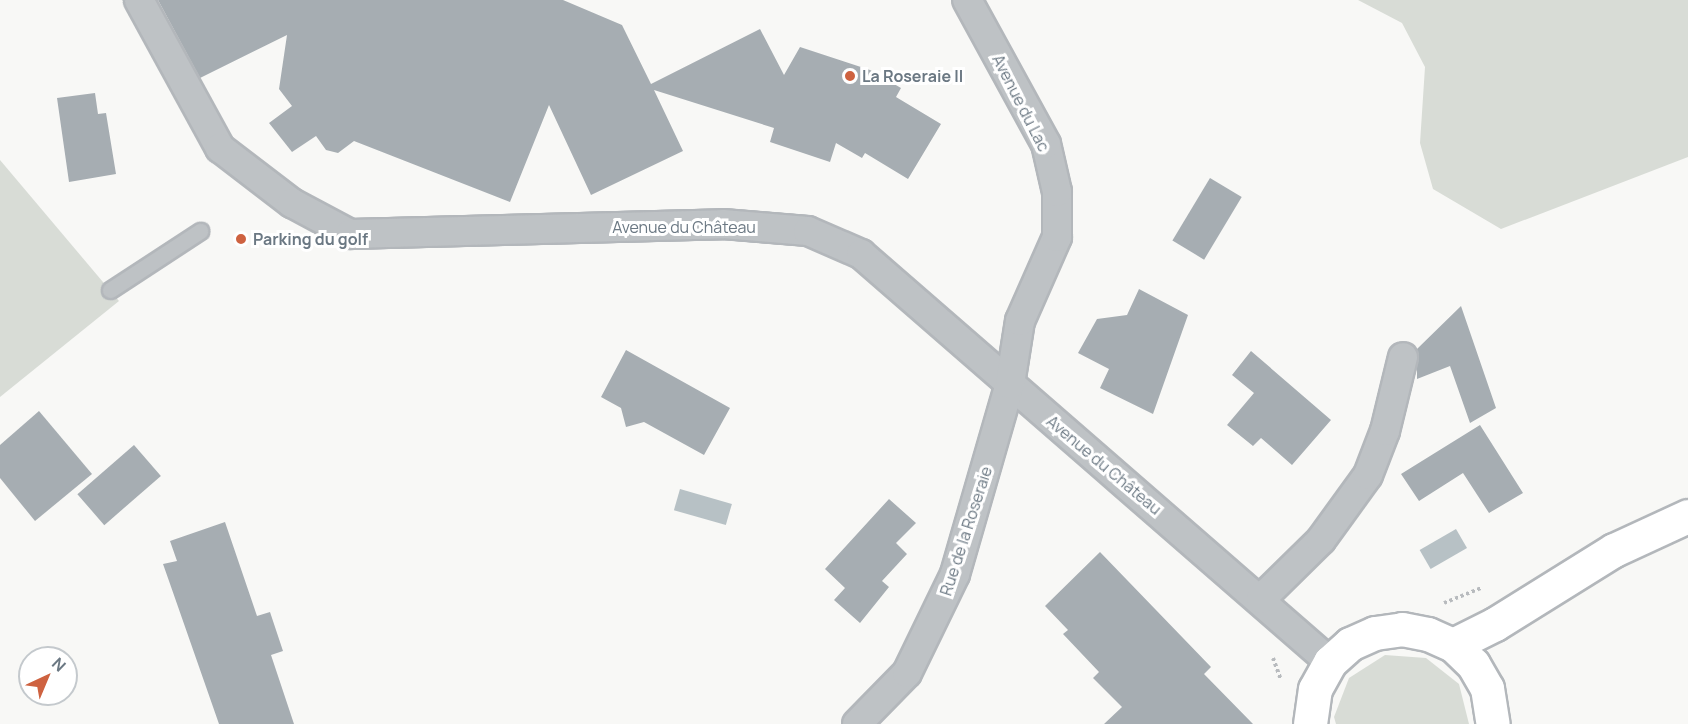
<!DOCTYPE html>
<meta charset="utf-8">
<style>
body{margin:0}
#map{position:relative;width:1688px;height:724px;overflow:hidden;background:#f8f8f6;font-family:Manrope,sans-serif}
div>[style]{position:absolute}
.green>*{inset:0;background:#d8dcd6}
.water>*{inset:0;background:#b7c1c5;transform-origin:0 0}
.building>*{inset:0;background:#a6adb2;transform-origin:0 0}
.path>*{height:4px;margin-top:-2px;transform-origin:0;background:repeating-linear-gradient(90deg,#b8bbbe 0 3px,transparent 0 6px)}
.roads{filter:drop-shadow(2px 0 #b3b7bb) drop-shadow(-2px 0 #b3b7bb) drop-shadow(0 2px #b3b7bb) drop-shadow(0 -2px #b3b7bb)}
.service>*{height:15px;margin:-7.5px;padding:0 7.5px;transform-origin:7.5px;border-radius:7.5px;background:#bec2c5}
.minor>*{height:28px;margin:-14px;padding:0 14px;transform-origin:14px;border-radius:14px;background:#bec2c5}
.secondary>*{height:33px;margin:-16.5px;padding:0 16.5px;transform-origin:16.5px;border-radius:16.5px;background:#fff}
.dots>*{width:16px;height:16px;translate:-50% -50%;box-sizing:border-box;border:3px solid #fff;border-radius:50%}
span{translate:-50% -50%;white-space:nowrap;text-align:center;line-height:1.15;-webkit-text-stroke:6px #fff;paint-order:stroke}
.poi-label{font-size:16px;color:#6b7883;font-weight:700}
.left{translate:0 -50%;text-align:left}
.street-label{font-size:16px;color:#6b7883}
.north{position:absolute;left:18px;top:646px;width:60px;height:60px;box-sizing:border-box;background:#fff;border:2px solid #c4c9cd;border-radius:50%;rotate:44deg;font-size:16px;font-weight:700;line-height:24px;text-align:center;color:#6b7883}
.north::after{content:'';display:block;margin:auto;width:21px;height:27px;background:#ce6240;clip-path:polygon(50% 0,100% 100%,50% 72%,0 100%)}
</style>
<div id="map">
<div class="green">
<i style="clip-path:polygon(1358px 0,1688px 0,1688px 157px,1501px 229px,1433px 189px,1420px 143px,1425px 67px,1402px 23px)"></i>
<i style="clip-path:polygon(0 160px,119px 301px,0 397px)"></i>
<i style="clip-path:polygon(1385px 655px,1426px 658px,1459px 684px,1469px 724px,1336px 724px,1334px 717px,1349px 678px)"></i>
</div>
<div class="water">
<i style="left:680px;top:489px;width:54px;height:22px;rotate:16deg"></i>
<i style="left:1456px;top:529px;width:22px;height:42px;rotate:60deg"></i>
</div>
<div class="building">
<i style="clip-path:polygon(158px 0,563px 0,622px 25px,651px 84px,760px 29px,784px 75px,800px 47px,870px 70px,901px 88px,896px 97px,941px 124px,908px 179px,865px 153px,862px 158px,836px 143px,830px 162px,770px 142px,774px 128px,654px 90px,683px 151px,591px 195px,549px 105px,510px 202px,354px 141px,338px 153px,326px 150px,316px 136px,292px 152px,269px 123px,292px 106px,279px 89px,287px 35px,200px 78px)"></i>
<i style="clip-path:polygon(95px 93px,98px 114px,106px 113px,116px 174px,69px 182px,57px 98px)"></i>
<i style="left:1210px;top:178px;width:37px;height:73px;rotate:31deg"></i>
<i style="clip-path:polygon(1139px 289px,1188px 315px,1153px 414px,1100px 388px,1109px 369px,1078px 353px,1097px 319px,1127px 315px)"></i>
<i style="clip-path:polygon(1461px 306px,1496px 408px,1470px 423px,1450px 366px,1417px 379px,1417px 349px)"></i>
<i style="clip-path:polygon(626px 350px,730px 408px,704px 455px,644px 422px,626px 427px,621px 408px,601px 397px)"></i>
<i style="clip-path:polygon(1251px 351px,1331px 420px,1292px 465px,1261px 438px,1253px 446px,1227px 425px,1254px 393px,1232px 375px)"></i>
<i style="clip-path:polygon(39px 411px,92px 474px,35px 521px,0 478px,0 445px)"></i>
<i style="clip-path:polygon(1480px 425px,1523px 493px,1489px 513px,1463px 473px,1419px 501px,1401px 474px)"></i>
<i style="left:134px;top:445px;width:41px;height:75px;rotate:49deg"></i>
<i style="clip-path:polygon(889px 499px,916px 523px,896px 543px,907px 554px,882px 581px,889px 587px,860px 623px,834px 600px,845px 588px,825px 569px)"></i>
<i style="clip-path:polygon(225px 522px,257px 616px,270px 612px,283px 651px,271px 655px,294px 724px,219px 724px,169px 581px,163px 564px,177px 561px,170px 541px)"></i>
<i style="clip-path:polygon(1100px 552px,1211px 667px,1204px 674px,1253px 724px,1104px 724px,1122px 707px,1093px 678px,1099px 672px,1063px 634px,1068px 630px,1045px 606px)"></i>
</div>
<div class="path">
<i style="left:1444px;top:603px;width:40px;rotate:-22deg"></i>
<i style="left:1273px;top:658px;width:23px;rotate:70deg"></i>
</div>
<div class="roads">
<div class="service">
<i style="left:110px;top:290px;width:108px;rotate:-33.2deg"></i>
</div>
<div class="minor">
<i style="left:139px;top:0;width:169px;rotate:61.3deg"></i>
<i style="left:220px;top:148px;width:91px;rotate:37.4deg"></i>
<i style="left:292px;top:203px;width:66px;rotate:28.1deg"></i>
<i style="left:350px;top:234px;width:373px;rotate:-1.5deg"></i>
<i style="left:723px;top:224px;width:85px;rotate:4.7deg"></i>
<i style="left:808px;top:231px;width:58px;rotate:23.5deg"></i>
<i style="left:861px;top:254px;width:622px;rotate:41.02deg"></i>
<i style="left:1261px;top:599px;width:84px;rotate:-44.5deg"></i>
<i style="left:1321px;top:540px;width:80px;rotate:-54.1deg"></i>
<i style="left:1368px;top:475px;width:47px;rotate:-68.9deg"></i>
<i style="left:1385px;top:431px;width:76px;rotate:-76.3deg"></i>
<i style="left:857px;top:724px;width:71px;rotate:-45.6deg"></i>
<i style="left:907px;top:673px;width:110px;rotate:-64.1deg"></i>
<i style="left:955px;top:574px;width:198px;rotate:-73.9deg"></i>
<i style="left:1010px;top:384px;width:64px;rotate:-81deg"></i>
<i style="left:1020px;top:321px;width:92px;rotate:-66.2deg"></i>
<i style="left:1057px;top:237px;width:45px;rotate:-90deg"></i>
<i style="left:1057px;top:192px;width:49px;rotate:-102.9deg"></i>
<i style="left:1046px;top:144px;width:164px;rotate:-118.7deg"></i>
</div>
<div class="secondary">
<i style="left:1453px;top:645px;width:47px;rotate:-26.6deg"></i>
<i style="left:1495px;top:624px;width:140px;rotate:-31.9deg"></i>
<i style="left:1614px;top:550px;width:81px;rotate:-24.7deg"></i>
<i style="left:1310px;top:724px;width:35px;rotate:-82deg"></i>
<i style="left:1315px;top:689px;width:31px;rotate:-61deg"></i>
<i style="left:1330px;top:662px;width:27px;rotate:-42deg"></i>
<i style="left:1350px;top:644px;width:27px;rotate:-24deg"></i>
<i style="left:1375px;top:633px;width:27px;rotate:-8deg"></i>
<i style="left:1402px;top:629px;width:26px;rotate:11deg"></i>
<i style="left:1428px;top:634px;width:27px;rotate:24deg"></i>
<i style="left:1453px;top:645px;width:28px;rotate:44deg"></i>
<i style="left:1473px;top:664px;width:28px;rotate:60deg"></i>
<i style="left:1487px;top:688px;width:36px;rotate:81deg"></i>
</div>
</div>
<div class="dots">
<i style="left:850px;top:76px;background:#ce6240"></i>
<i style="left:241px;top:239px;background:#ce6240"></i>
</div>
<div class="poi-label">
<span class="left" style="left:862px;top:76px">La Roseraie II</span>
<span class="left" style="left:253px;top:239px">Parking du golf</span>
</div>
<div class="street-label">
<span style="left:1021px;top:103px;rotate:63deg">Avenue du Lac</span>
<span style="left:684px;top:227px">Avenue du Château</span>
<span style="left:1104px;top:465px;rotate:40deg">Avenue du Château</span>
<span style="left:966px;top:531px;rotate:-72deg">Rue de la Roseraie</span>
</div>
<div class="north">N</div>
</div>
